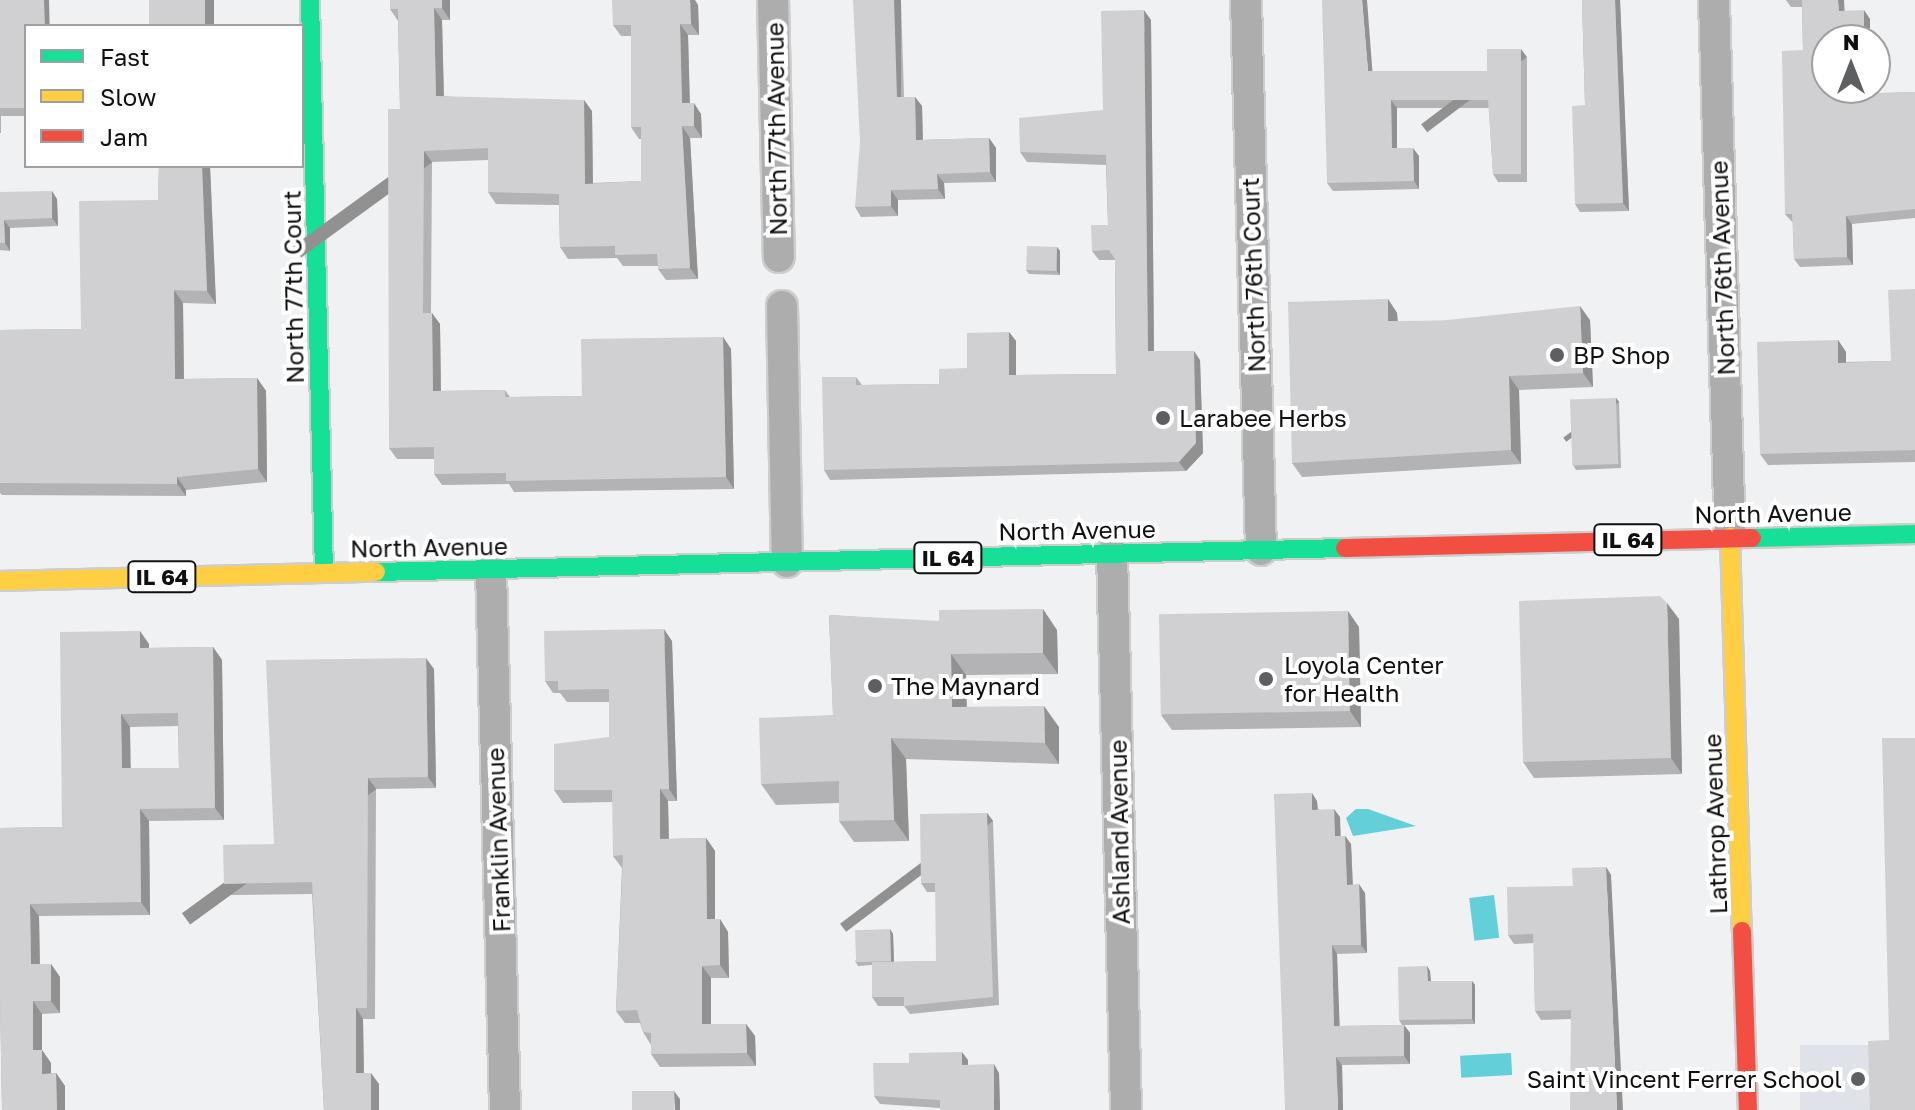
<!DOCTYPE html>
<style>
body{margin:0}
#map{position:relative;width:1915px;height:1110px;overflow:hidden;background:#f0f1f3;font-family:"Golos Text",sans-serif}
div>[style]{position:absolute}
.built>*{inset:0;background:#dfe3e9;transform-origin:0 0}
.water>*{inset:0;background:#63d0d9;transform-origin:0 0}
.roads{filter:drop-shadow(2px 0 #cdcdce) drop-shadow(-2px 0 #cdcdce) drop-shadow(0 2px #cdcdce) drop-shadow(0 -2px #cdcdce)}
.street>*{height:30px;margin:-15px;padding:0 15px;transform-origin:15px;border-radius:15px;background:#adadad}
.fast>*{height:18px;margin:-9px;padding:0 9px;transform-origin:9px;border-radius:9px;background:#16e098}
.slow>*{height:18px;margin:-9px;padding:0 9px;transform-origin:9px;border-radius:9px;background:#ffcf43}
.jam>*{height:18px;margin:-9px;padding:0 9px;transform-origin:9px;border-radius:9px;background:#f24e42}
.wall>*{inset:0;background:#b3b2b4}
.shaded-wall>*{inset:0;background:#929192;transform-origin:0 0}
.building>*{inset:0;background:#d0cfd1;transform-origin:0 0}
.dots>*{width:22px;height:22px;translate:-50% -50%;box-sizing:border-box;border:4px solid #fff;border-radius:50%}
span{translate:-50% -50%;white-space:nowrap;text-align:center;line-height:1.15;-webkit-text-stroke:8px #fff;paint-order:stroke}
.shield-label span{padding:2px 6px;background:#fff;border:2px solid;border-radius:6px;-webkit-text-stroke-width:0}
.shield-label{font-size:22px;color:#101011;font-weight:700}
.street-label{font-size:24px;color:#101011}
.poi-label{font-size:24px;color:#101011}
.left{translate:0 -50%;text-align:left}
.right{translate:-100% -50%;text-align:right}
.legend{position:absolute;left:24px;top:24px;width:280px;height:144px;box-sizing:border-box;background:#fff;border:2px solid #9f9fa0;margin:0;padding:10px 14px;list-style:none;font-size:24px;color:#101011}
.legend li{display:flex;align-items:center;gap:16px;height:40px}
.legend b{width:40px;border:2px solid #9f9fa0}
.north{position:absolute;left:1811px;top:24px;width:80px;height:80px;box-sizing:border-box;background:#fff;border:2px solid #9f9fa0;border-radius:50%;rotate:0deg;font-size:22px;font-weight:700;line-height:32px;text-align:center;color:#101011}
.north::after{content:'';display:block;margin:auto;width:28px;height:36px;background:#5e5f60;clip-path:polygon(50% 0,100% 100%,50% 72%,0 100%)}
</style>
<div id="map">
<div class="built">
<i style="left:1915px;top:1045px;width:65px;height:115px;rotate:90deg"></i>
</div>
<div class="water">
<i style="clip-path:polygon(1356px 809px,1368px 809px,1416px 826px,1353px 836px,1346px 818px)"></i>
<i style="left:1494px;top:895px;width:43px;height:25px;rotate:83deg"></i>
<i style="left:1511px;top:1053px;width:22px;height:51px;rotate:87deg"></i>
</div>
<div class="roads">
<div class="street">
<i style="left:773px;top:0;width:257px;rotate:88.7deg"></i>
<i style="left:1246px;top:0;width:550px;rotate:88.44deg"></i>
<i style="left:1714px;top:0;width:537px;rotate:88.29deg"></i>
<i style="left:782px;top:306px;width:256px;rotate:88.9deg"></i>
<i style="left:1112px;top:553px;width:557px;rotate:88.56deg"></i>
<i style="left:491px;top:569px;width:541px;rotate:88.52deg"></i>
</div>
<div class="fast">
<i style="left:310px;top:0;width:573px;rotate:88.6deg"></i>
<i style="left:1752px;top:538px;width:163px;rotate:-1.4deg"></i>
<i style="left:376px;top:572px;width:969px;rotate:-1.42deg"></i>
</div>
<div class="slow">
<i style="left:1730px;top:537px;width:394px;rotate:88.3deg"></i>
<i style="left:0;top:581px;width:376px;rotate:-1.4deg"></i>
</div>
<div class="jam">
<i style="left:1345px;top:548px;width:407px;rotate:-1.4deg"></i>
<i style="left:1742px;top:931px;width:179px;rotate:88.1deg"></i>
</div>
</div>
<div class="wall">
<i style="clip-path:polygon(0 0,49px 0,50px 26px,26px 26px,26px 116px,1px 116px,1px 133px,0 133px)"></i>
<i style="clip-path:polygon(390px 0,450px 0,450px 20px,442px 20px,444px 96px,592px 111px,593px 183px,641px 181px,641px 139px,639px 139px,631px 127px,631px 36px,621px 36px,613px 25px,698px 5px,699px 35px,688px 35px,690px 103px,701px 114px,702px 138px,690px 138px,698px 279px,666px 280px,658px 269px,658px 266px,623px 266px,617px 258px,568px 259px,560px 247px,559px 205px,496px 204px,488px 192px,488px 160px,432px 162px,431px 313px,440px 324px,441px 391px,505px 390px,510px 397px,582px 396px,723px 337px,731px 349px,734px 489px,514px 492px,509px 484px,442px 485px,434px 474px,434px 459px,397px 459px,389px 448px,400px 109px,398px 21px,390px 9px)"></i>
<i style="clip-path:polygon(901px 0,904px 97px,915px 97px,922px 106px,923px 140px,989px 138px,996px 148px,996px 182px,944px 183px,945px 199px,898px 200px,898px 216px,861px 217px,855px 207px)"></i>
<i style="clip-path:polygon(1582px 0,1620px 0,1629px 211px,1580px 212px,1575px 204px,1585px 105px)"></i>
<i style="clip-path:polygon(1786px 0,1844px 0,1844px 11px,1870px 19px,1870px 40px,1827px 40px,1850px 94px,1915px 92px,1915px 218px,1852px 224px,1853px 265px,1800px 267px,1794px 259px,1793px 223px,1785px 214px,1803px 50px,1802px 7px,1791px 7px)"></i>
<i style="clip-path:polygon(1151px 20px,1154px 351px,1200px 360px,1203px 453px,1186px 471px,830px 480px,824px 470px,856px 377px,862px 385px,939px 384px,967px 368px,1009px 332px,1016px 341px,1016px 375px,1116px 374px,1115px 260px,1099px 260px,1092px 251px,1108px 225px,1106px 165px,1027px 162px,1020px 152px,1103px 110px)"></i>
<i style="clip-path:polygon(1527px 57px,1527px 182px,1498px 182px,1493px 174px,1489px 108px,1397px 108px,1397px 148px,1419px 156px,1419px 189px,1333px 191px,1327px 183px,1373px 71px,1487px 71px)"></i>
<i style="clip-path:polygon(159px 166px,210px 166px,216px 304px,183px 303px,184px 379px,257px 378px,266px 391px,267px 482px,186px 490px,186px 496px,2px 495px,0 493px,0 330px,81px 329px,158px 200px)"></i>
<i style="clip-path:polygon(0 192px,57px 199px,58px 226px,10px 228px,10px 251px,0 250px)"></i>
<i style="clip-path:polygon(1057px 247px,1060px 251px,1060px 275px,1029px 274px,1026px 270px)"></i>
<i style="clip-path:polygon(1915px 289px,1915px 462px,1768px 465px,1760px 454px,1838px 340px,1846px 352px,1846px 362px,1891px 361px)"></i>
<i style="clip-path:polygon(1388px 299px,1397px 313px,1398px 321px,1590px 320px,1593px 387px,1519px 390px,1521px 464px,1302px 477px,1292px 463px)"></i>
<i style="clip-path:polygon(1616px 398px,1619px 402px,1621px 468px,1576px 470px,1573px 465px)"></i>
<i style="clip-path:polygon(829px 615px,1057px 630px,1058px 674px,966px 675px,967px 707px,1059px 727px,1059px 764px,906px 759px,909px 841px,854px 842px,839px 821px,839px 803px,776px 805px,761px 784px,833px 715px)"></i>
<i style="clip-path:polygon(1679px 619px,1682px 774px,1534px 778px,1523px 762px)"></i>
<i style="clip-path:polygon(1359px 627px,1361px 727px,1172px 730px,1161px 715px)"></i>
<i style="clip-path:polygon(672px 641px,677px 801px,668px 801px,669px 839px,706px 838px,715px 851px,715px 919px,720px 919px,728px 932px,729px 978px,711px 978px,711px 1024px,746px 1024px,755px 1036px,756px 1066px,660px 1067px,651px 1054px,651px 1045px,643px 1032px,640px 1023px,625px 1023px,616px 1011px,622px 868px,613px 856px,613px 802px,563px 803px,554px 790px,609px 737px,609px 702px,567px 702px,560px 693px,553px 693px,545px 681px)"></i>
<i style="clip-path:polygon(evenodd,149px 644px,149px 648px,213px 647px,222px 660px,224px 820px,149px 821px,150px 915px,39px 916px,40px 964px,51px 964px,60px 977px,60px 1013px,42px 1014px,42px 1050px,51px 1063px,51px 1073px,56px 1073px,65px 1086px,65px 1110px,2px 1110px,0 998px,0 799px,0 828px,62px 827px,149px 644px,178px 726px,179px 768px,130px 768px,130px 727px,178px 726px)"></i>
<i style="clip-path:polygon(434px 669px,436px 788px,376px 789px,375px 1019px,363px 1019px,364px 1073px,379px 1084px,379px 1110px,324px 1110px,312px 894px,231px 895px,224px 884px,274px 844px)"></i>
<i style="clip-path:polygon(1274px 794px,1317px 801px,1318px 809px,1340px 817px,1340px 836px,1345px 836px,1351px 844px,1353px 885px,1365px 893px,1367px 953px,1337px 954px,1339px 1026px,1404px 1025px,1410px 1033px,1410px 1064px,1342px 1065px,1343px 1110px)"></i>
<i style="clip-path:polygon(987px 813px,993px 821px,999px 1005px,910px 1014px,904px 1006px,878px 1006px,872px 997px,872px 965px,858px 966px,855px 961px,890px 929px,893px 934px,894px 962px,936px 961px,936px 892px,927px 892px,921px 883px)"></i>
<i style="clip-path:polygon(1606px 867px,1611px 875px,1571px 1019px,1541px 1020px,1535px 1011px,1534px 943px,1514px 944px,1508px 935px,1573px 886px)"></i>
<i style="clip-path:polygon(1427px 966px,1430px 971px,1431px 981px,1472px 981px,1475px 985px,1475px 1024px,1402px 1025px,1399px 1020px)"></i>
<i style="clip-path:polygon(968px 1060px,968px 1065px,999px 1073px,1000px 1110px,940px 1110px,940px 1108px,880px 1104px,874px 1096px,909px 1063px)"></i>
</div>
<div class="shaded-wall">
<i style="left:44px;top:0;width:5px;height:26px"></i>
<i style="left:205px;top:0;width:9px;height:26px"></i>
<i style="clip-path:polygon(442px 0,450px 0,450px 20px,442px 8px)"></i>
<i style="clip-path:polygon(690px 0,695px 0,698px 5px,699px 35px,691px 24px)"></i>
<i style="left:894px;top:0;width:7px;height:97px"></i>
<i style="clip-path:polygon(1362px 0,1367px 0,1373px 79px,1368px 71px)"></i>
<i style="clip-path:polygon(1615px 0,1620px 0,1629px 211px,1623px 203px)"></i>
<i style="clip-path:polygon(1838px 0,1844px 0,1845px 19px,1839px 11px)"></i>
<i style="clip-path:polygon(434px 8px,442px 20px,444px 107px,436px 96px)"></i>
<i style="clip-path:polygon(1144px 10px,1151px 20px,1154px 361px,1148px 351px)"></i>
<i style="clip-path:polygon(1864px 10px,1870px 19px,1870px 40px,1864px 40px)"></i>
<i style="clip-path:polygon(680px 24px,688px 35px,690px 114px,682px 103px)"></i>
<i style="left:1521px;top:49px;width:10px;height:125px;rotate:53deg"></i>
<i style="clip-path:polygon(1844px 88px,1850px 88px,1850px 102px,1844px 94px)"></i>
<i style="clip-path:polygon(915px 97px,922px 106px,923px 150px,916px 140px)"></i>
<i style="clip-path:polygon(584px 100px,592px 111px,593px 195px,585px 184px)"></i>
<i style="clip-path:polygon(1391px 100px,1397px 108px,1397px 156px,1392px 148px)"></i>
<i style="clip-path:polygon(694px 103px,701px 114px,702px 138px,694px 126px)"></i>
<i style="clip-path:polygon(682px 126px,690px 138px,698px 279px,690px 268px)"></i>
<i style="clip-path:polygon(989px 138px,996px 148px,996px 182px,990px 172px)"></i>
<i style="clip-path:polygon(1413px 148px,1419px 156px,1419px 189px,1414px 181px)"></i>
<i style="left:424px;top:151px;width:14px;height:162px;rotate:54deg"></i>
<i style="clip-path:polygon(202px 166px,210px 166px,216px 304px,207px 291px)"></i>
<i style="clip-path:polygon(937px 174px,944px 183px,945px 199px,938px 189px)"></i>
<i style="clip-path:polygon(891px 190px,898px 200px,898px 216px,891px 206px)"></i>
<i style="clip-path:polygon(52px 191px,57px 199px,58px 226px,52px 218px)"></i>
<i style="clip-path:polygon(1846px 216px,1852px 224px,1853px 265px,1847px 257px)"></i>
<i style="clip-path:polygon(4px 220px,10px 228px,10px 251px,5px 243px)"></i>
<i style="clip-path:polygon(1057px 247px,1060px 251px,1060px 275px,1057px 271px)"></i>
<i style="clip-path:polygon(174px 290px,183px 303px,184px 392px,175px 379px)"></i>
<i style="clip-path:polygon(1388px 299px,1397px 313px,1398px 335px,1388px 321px)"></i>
<i style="clip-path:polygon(1580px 306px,1590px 320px,1593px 387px,1583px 373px)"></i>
<i style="clip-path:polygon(432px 313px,440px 324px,441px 402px,433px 391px)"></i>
<i style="clip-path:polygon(1009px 332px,1016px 341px,1016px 385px,1009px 375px)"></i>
<i style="clip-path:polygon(723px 337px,731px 349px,734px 489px,726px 477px)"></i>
<i style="clip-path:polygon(1838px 340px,1846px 352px,1846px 374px,1838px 363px)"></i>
<i style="clip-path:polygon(1194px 351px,1200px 360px,1203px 453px,1186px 471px,1179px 462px)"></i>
<i style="clip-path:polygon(1509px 376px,1519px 390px,1521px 464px,1511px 450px)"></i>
<i style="clip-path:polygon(257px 378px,266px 391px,267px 482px,258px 469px)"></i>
<i style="left:1616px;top:398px;width:5px;height:66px;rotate:53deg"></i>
<i style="clip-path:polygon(177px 477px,186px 490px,186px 496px,177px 484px)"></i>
<i style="clip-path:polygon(1667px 603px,1679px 619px,1682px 774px,1671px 758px)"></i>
<i style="clip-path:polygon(1043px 609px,1057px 630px,1058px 674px,1043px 653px)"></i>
<i style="clip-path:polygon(1348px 611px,1359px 627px,1361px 727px,1350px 711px)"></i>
<i style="clip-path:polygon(664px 629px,672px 641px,677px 801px,669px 789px)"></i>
<i style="clip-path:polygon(140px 631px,149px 644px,149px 661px,140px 648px)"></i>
<i style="clip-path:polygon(213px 647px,222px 660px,224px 820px,215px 808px)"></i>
<i style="clip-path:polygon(951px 654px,966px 675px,967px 728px,952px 707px)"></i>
<i style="clip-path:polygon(426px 658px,434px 669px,436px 788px,428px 777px)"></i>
<i style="clip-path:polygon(1044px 706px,1059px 727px,1059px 764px,1045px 743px)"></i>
<i style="clip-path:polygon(121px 714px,130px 727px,131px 781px,122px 768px)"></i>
<i style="clip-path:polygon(891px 738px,906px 759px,909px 841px,894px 820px)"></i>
<i style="left:368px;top:778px;width:14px;height:230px;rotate:54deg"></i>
<i style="clip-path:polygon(660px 789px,668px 801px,669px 851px,660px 839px)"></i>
<i style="clip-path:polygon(1312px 793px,1317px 801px,1318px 818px,1312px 810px)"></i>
<i style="clip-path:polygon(140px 809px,149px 821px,150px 915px,141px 902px)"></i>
<i style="clip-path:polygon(1334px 809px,1340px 817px,1341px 844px,1335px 836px)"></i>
<i style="left:987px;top:813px;width:10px;height:184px;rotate:53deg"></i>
<i style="clip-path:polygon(1345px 836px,1351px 844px,1353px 893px,1347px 885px)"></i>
<i style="clip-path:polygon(706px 838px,715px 851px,715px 932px,707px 919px)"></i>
<i style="clip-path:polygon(1606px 867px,1611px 875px,1623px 1110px,1617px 1110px)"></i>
<i style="clip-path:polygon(1359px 884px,1365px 893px,1367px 953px,1361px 945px)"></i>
<i style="clip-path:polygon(30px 904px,39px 916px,40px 977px,31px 964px)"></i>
<i style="clip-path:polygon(720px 919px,728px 932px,729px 978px,720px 965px)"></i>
<i style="clip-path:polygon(890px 929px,893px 934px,894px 965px,891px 961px)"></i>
<i style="clip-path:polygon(1332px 945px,1337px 954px,1340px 1034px,1334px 1026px)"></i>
<i style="clip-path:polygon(51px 964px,60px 977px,60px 1013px,51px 1001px)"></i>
<i style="clip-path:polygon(702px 966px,711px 978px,711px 1037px,702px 1024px)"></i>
<i style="clip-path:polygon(1427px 966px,1430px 971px,1431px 986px,1428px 981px)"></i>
<i style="clip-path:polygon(1472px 981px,1475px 985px,1475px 1024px,1472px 1019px)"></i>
<i style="clip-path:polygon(33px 1001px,42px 1014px,42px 1050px,51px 1063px,51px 1086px,42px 1074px,33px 1050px)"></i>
<i style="clip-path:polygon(356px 1008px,363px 1019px,364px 1084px,356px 1073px)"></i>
<i style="clip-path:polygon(746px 1024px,755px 1036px,756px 1066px,747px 1053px)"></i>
<i style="clip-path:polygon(1404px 1025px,1410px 1033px,1410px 1064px,1404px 1056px)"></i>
<i style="clip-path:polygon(962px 1052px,968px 1060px,968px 1073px,962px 1065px)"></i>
<i style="clip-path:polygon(1336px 1057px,1342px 1065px,1343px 1110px,1338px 1110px)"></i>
<i style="clip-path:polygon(994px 1064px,999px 1073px,1000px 1110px,994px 1110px)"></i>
<i style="clip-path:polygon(56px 1073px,65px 1086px,65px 1110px,57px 1110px)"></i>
<i style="clip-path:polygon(371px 1073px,379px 1084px,379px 1110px,371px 1110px)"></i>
<i style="clip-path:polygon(674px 1091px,680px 1099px,680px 1110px,675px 1110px)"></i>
</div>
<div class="building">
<i style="clip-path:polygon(0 0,44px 0,45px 26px,26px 26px,26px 108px,0 108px)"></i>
<i style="left:149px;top:0;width:56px;height:26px"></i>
<i style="clip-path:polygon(390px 0,442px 0,442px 8px,434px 8px,436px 96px,584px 100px,585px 184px,641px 181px,641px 127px,631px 127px,631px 25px,613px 25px,612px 0,690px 0,691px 24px,680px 24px,682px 103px,694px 103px,694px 126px,682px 126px,690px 268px,658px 269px,657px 254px,615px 255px,615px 246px,560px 247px,559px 194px,488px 192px,488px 148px,424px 151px,423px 313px,432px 313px,433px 391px,505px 390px,505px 397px,582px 396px,581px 339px,723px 337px,726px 477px,506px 481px,506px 473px,434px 474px,434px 447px,389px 448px,388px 109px,400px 109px,398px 9px,390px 9px)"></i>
<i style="clip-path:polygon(853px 0,894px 0,897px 97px,915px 97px,916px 140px,989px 138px,990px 172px,937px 174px,938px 189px,891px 190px,891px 206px,855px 207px,860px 142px)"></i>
<i style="clip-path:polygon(1322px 0,1362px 0,1368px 71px,1487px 71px,1487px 49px,1521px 49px,1521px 174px,1493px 174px,1488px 100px,1391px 100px,1392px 148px,1413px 148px,1414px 181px,1327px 183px)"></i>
<i style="clip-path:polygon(1582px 0,1615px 0,1623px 203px,1575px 204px,1572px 106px,1585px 105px)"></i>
<i style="clip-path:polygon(1802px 0,1838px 0,1839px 11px,1864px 10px,1864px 40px,1827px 40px,1827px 88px,1844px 88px,1844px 94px,1915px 92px,1915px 209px,1846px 216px,1847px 257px,1794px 259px,1792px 214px,1785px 214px,1782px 51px,1803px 50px)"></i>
<i style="clip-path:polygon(1144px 10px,1148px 351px,1194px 351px,1196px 443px,1179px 462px,824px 470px,822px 377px,856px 377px,856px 385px,939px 384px,939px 369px,967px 368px,967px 333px,1009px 332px,1009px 375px,1116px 374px,1115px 259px,1109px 250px,1092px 251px,1091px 225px,1108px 225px,1106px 155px,1020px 152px,1019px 118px,1103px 110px,1101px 11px)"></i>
<i style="clip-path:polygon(159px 166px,202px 166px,207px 291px,174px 290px,175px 379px,257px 378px,258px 469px,177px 477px,177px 484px,0 483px,0 330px,81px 329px,79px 201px,158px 200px)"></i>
<i style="clip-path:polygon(52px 191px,52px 218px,4px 220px,5px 243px,0 243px,0 192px)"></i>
<i style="left:1027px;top:246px;width:30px;height:24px;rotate:2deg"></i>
<i style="clip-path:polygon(1915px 289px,1915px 450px,1760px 454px,1757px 342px,1838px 340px,1838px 363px,1891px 361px,1888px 290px)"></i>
<i style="clip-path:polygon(1388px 299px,1388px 321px,1438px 321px,1580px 306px,1583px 373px,1509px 376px,1511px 450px,1292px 463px,1288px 302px)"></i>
<i style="left:1616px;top:398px;width:66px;height:46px;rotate:88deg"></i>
<i style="clip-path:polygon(1660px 596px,1667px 603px,1671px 758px,1523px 762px,1519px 601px)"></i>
<i style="clip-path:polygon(1043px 609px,1043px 653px,951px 654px,952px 707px,1044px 706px,1045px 743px,891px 738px,894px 820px,839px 821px,839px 781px,761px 784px,759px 718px,833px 715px,829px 615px,939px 621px,939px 610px)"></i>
<i style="left:1348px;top:611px;width:100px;height:189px;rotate:89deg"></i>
<i style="clip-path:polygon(664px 629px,669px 789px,660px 789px,660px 839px,706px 838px,707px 919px,720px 919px,720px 965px,702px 966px,702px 1024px,746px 1024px,747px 1053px,651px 1054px,651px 1033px,643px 1032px,637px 1010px,616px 1011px,623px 855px,613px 856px,612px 790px,554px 790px,554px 744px,609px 737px,609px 689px,558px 690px,558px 681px,545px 681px,544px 631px)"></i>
<i style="clip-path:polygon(evenodd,140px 631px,140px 648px,213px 647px,215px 808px,140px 809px,141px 902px,30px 904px,31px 964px,51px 964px,51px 1001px,33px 1001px,33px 1050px,42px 1050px,42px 1074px,56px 1073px,57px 1110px,2px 1110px,0 998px,0 828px,62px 827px,60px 632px,140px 631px,178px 713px,179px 768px,122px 768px,121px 714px,178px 713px)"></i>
<i style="clip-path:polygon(426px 658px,428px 777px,368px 778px,367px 1008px,356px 1008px,356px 1073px,371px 1073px,371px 1110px,324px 1110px,312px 882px,224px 884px,223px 845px,274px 844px,266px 660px)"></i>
<i style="clip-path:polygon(1882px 738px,1915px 738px,1915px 1110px,1870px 1110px,1868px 1041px,1889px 1040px)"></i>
<i style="clip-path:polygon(1312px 793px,1312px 810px,1334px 809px,1335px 836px,1345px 836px,1347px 885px,1359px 884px,1361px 945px,1332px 945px,1334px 1026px,1404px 1025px,1404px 1056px,1336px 1057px,1338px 1110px,1285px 1110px,1274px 794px)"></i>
<i style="clip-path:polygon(987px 813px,993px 997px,904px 1006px,904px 997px,872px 997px,872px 962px,936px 961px,935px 883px,921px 883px,920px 814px)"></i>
<i style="clip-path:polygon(1606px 867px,1617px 1110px,1570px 1110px,1571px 1010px,1535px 1011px,1533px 934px,1508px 935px,1507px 887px,1573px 886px,1572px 868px)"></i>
<i style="left:890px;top:929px;width:32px;height:35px;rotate:88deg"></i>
<i style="clip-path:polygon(1427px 966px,1428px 981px,1472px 981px,1472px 1019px,1399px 1020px,1398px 967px)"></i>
<i style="clip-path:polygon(962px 1052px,962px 1065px,994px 1064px,994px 1110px,940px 1110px,940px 1100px,874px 1096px,873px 1063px,909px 1063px,909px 1053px)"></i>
<i style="left:632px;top:1091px;width:42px;height:19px"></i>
</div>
<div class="dots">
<i style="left:1557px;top:355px;background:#5e5f60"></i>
<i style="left:1163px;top:418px;background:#5e5f60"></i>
<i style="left:1266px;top:679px;background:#5e5f60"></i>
<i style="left:875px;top:686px;background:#5e5f60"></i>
<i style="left:1858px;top:1079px;background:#5e5f60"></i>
</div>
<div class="shield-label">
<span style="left:1628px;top:540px">IL 64</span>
<span style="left:948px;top:558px">IL 64</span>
<span style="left:162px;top:577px">IL 64</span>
</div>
<div class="street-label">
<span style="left:776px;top:129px;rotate:-91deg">North 77th Avenue</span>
<span style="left:1722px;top:268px;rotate:-92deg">North 76th Avenue</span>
<span style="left:1253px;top:275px;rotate:-92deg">North 76th Court</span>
<span style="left:293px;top:287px;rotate:-91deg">North 77th Court</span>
<span style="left:1773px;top:513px;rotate:-1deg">North Avenue</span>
<span style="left:1077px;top:530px;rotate:-1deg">North Avenue</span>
<span style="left:429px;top:547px;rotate:-1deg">North Avenue</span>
<span style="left:1715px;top:824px;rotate:-92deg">Lathrop Avenue</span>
<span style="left:1119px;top:832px;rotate:-91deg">Ashland Avenue</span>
<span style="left:498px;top:840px;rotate:-92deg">Franklin Avenue</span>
</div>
<div class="poi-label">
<span class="left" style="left:1573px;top:355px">BP Shop</span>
<span class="left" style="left:1179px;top:418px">Larabee Herbs</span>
<span class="left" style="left:1284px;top:679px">Loyola Center<br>for Health</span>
<span class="left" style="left:891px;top:686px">The Maynard</span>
<span class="right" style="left:1842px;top:1079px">Saint Vincent Ferrer School</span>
</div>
<ul class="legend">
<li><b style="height:10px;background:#16e098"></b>Fast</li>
<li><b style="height:10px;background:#ffcf43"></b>Slow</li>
<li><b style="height:10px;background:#f24e42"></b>Jam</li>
</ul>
<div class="north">N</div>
</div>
